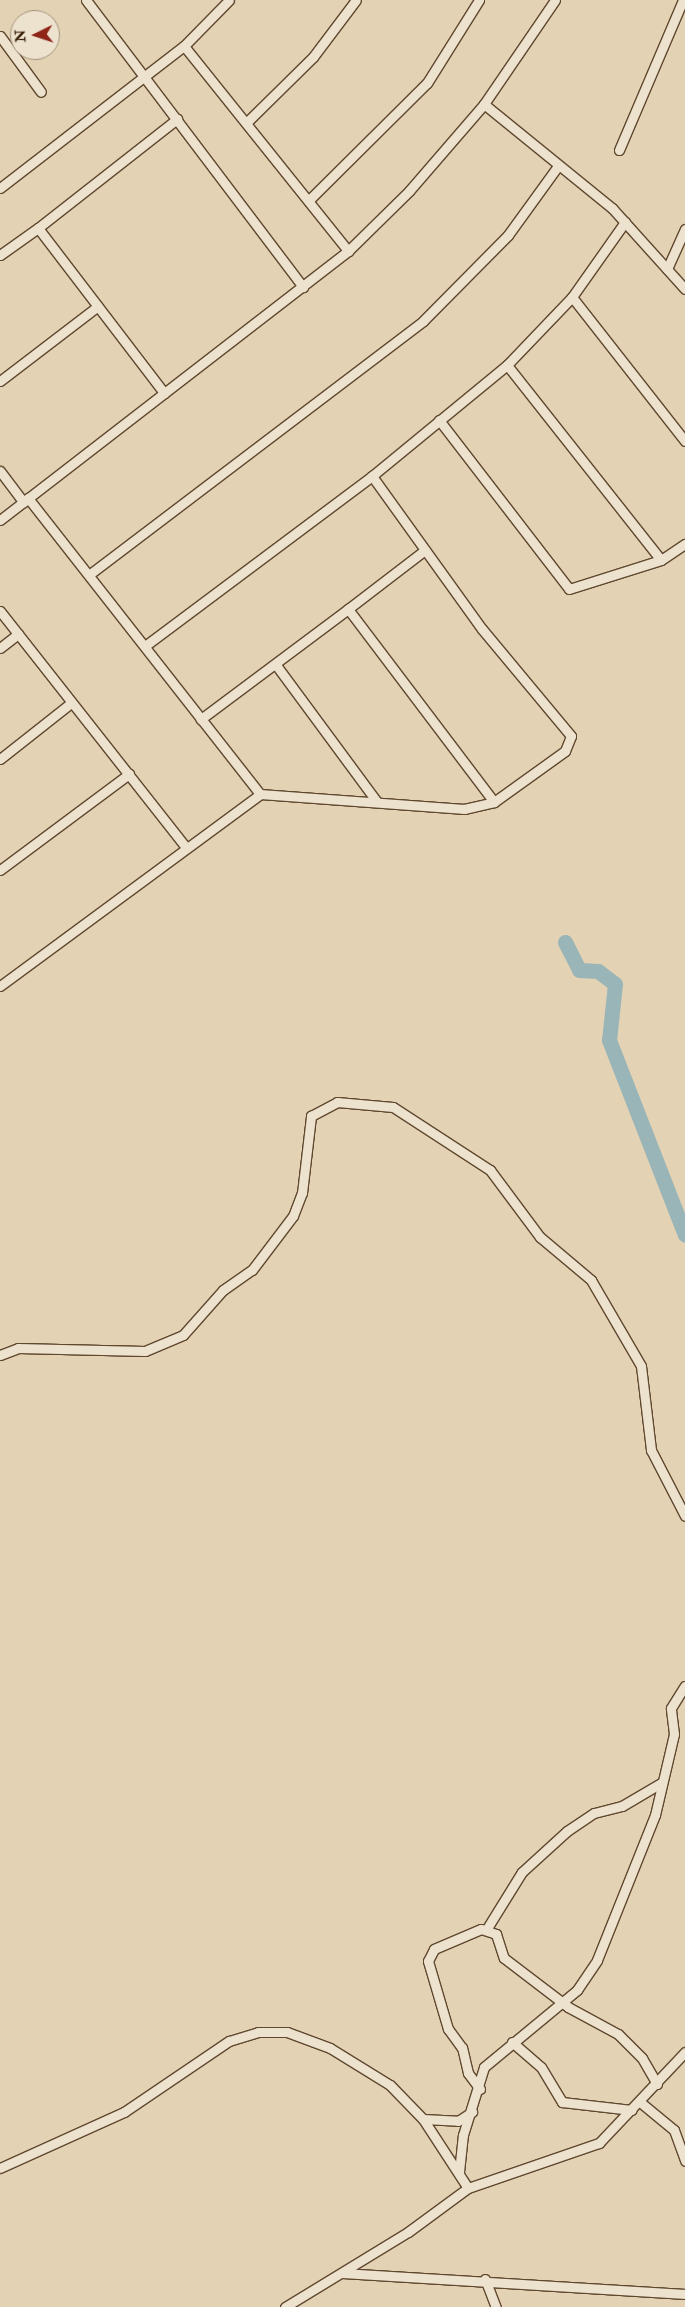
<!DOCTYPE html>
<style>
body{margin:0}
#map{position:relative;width:685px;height:2307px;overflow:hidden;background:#e3d2b4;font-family:"IM FELL Double Pica",serif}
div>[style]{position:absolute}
.river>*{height:15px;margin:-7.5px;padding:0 7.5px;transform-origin:7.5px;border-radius:7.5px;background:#99b5b7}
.roads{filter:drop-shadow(1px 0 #60482f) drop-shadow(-1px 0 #60482f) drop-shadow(0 1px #60482f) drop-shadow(0 -1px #60482f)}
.minor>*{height:9px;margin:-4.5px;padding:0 4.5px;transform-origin:4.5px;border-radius:4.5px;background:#ede2ce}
span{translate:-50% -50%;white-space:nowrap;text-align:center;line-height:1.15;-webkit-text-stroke:4.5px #ede2ce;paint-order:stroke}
.north{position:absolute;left:10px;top:10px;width:50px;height:50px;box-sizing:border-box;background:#ede2ce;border:1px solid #a3927d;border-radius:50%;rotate:266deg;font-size:14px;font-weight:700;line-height:20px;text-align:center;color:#351a03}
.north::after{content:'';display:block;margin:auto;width:18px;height:22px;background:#8f2418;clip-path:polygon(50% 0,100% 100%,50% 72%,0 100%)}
</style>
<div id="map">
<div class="river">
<i style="left:565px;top:942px;width:31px;rotate:63deg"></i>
<i style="left:579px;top:970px;width:19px;rotate:3deg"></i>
<i style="left:598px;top:971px;width:21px;rotate:37deg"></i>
<i style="left:615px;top:984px;width:56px;rotate:96.1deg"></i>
<i style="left:609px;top:1040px;width:209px;rotate:68.7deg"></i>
</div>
<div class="roads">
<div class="minor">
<i style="left:86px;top:0;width:360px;rotate:52.9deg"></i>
<i style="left:0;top:36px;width:69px;rotate:53.8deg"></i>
<i style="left:184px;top:46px;width:263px;rotate:51.3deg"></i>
<i style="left:484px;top:104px;width:165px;rotate:39.1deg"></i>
<i style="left:612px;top:208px;width:109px;rotate:48deg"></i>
<i style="left:247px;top:122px;width:93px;rotate:-44.6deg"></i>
<i style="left:313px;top:57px;width:71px;rotate:-53deg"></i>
<i style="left:619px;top:150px;width:163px;rotate:-66.9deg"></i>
<i style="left:0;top:188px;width:232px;rotate:-37.7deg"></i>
<i style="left:184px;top:46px;width:64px;rotate:-45.6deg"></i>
<i style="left:309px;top:200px;width:166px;rotate:-44.8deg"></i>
<i style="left:427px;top:83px;width:98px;rotate:-57.9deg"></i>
<i style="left:38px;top:228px;width:177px;rotate:-38.1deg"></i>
<i style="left:0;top:255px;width:47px;rotate:-35.4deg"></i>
<i style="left:38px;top:228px;width:208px;rotate:52.6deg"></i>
<i style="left:667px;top:269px;width:44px;rotate:-65.8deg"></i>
<i style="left:572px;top:297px;width:183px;rotate:51.9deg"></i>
<i style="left:507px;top:365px;width:248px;rotate:51.7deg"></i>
<i style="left:0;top:381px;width:123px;rotate:-37.4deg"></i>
<i style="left:439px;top:420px;width:213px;rotate:52.4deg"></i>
<i style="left:569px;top:589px;width:96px;rotate:-17.5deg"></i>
<i style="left:661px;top:560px;width:29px;rotate:-34deg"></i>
<i style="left:0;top:471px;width:39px;rotate:53deg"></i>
<i style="left:372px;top:476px;width:188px;rotate:54.3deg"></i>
<i style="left:482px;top:629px;width:139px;rotate:50.2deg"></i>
<i style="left:571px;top:736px;width:16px;rotate:112deg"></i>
<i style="left:565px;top:751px;width:87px;rotate:144.3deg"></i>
<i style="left:28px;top:498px;width:376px;rotate:51.9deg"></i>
<i style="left:0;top:520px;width:440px;rotate:-37.7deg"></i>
<i style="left:348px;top:251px;width:86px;rotate:-44.5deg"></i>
<i style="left:409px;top:191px;width:115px;rotate:-49.2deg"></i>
<i style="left:484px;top:104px;width:126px;rotate:-55.7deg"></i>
<i style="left:90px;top:574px;width:418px;rotate:-37.2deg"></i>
<i style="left:423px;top:321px;width:121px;rotate:-45.3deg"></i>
<i style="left:508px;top:235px;width:85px;rotate:-54.1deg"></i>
<i style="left:348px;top:609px;width:97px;rotate:-37.5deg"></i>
<i style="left:0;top:611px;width:299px;rotate:51.8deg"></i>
<i style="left:145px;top:646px;width:284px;rotate:-36.8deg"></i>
<i style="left:372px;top:476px;width:175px;rotate:-39.4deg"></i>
<i style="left:507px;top:365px;width:94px;rotate:-46.3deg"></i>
<i style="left:572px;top:297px;width:92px;rotate:-54.8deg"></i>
<i style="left:0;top:648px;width:23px;rotate:-38deg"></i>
<i style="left:276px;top:665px;width:170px;rotate:53.6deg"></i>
<i style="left:0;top:759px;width:90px;rotate:-38.3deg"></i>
<i style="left:0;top:870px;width:161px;rotate:-36.7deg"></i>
<i style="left:0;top:986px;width:323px;rotate:-36.4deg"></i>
<i style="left:260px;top:794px;width:205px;rotate:4.2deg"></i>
<i style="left:464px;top:809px;width:31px;rotate:-13deg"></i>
<i style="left:494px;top:802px;width:242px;rotate:-127.1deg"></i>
<i style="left:348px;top:609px;width:184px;rotate:143.2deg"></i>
<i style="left:0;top:1355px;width:19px;rotate:-21deg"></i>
<i style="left:18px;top:1348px;width:127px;rotate:1.4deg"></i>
<i style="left:145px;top:1351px;width:41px;rotate:-22.8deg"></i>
<i style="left:183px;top:1335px;width:60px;rotate:-48.4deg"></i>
<i style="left:223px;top:1290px;width:35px;rotate:-35deg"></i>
<i style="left:252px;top:1270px;width:68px;rotate:-52.8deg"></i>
<i style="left:293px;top:1216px;width:25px;rotate:-69deg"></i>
<i style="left:302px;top:1193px;width:78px;rotate:-83.3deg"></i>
<i style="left:311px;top:1116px;width:30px;rotate:-28deg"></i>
<i style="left:337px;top:1102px;width:56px;rotate:5.1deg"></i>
<i style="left:393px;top:1107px;width:116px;rotate:33deg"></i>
<i style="left:490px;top:1170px;width:84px;rotate:53.3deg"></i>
<i style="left:540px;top:1237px;width:67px;rotate:40.1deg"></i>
<i style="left:591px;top:1280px;width:99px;rotate:59.8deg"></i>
<i style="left:641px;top:1366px;width:85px;rotate:83.2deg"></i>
<i style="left:651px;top:1450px;width:74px;rotate:62.7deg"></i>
<i style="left:486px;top:1930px;width:68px;rotate:-58.2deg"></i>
<i style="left:522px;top:1872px;width:61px;rotate:-42.3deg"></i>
<i style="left:567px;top:1831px;width:32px;rotate:-34deg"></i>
<i style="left:594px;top:1813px;width:29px;rotate:-14deg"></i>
<i style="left:622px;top:1806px;width:45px;rotate:-30.5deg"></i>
<i style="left:512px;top:2042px;width:38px;rotate:41deg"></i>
<i style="left:541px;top:2067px;width:41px;rotate:59deg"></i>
<i style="left:562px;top:2102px;width:70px;rotate:6.5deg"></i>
<i style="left:480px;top:2089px;width:20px;rotate:-127deg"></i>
<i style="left:468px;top:2073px;width:26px;rotate:-103deg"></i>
<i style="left:462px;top:2048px;width:24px;rotate:-126deg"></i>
<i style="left:448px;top:2029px;width:71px;rotate:-106.4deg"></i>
<i style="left:428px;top:1961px;width:13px;rotate:-63deg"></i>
<i style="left:434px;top:1949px;width:51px;rotate:-23.1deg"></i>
<i style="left:481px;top:1929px;width:16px;rotate:18deg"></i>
<i style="left:496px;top:1934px;width:25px;rotate:72deg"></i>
<i style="left:504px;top:1958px;width:81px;rotate:37.4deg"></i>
<i style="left:568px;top:2007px;width:57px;rotate:28.4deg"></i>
<i style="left:618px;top:2034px;width:34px;rotate:45deg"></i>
<i style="left:642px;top:2058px;width:30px;rotate:60deg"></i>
<i style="left:640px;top:2102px;width:44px;rotate:39.5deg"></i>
<i style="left:674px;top:2130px;width:33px;rotate:70deg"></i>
<i style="left:423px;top:2119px;width:35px;rotate:3deg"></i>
<i style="left:458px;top:2121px;width:17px;rotate:-33deg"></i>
<i style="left:0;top:2168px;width:136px;rotate:-24.3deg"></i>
<i style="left:124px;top:2112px;width:127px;rotate:-34.1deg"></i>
<i style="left:229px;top:2041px;width:30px;rotate:-17deg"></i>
<i style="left:258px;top:2032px;width:29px"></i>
<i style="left:287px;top:2032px;width:46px;rotate:20.4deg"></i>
<i style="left:330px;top:2048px;width:70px;rotate:31.7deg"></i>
<i style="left:390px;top:2085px;width:47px;rotate:45.9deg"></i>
<i style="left:423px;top:2119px;width:82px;rotate:56.9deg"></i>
<i style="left:459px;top:2172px;width:37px;rotate:-84deg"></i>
<i style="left:463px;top:2135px;width:71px;rotate:-72.8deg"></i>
<i style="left:484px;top:2067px;width:121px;rotate:-39.6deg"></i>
<i style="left:577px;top:1990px;width:36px;rotate:-56deg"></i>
<i style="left:597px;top:1960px;width:156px;rotate:-68.2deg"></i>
<i style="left:655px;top:1815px;width:83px;rotate:-76.8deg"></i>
<i style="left:674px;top:1734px;width:26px;rotate:-97deg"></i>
<i style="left:671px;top:1708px;width:26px;rotate:-58deg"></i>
<i style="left:342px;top:2273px;width:344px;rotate:3.5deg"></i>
<i style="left:485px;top:2279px;width:30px;rotate:69deg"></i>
<i style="left:285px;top:2307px;width:144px;rotate:-31.4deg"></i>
<i style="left:408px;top:2232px;width:74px;rotate:-36.3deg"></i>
<i style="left:468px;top:2188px;width:139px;rotate:-19deg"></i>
<i style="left:599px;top:2143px;width:125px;rotate:-46.6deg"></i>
</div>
</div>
<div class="north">N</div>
</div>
